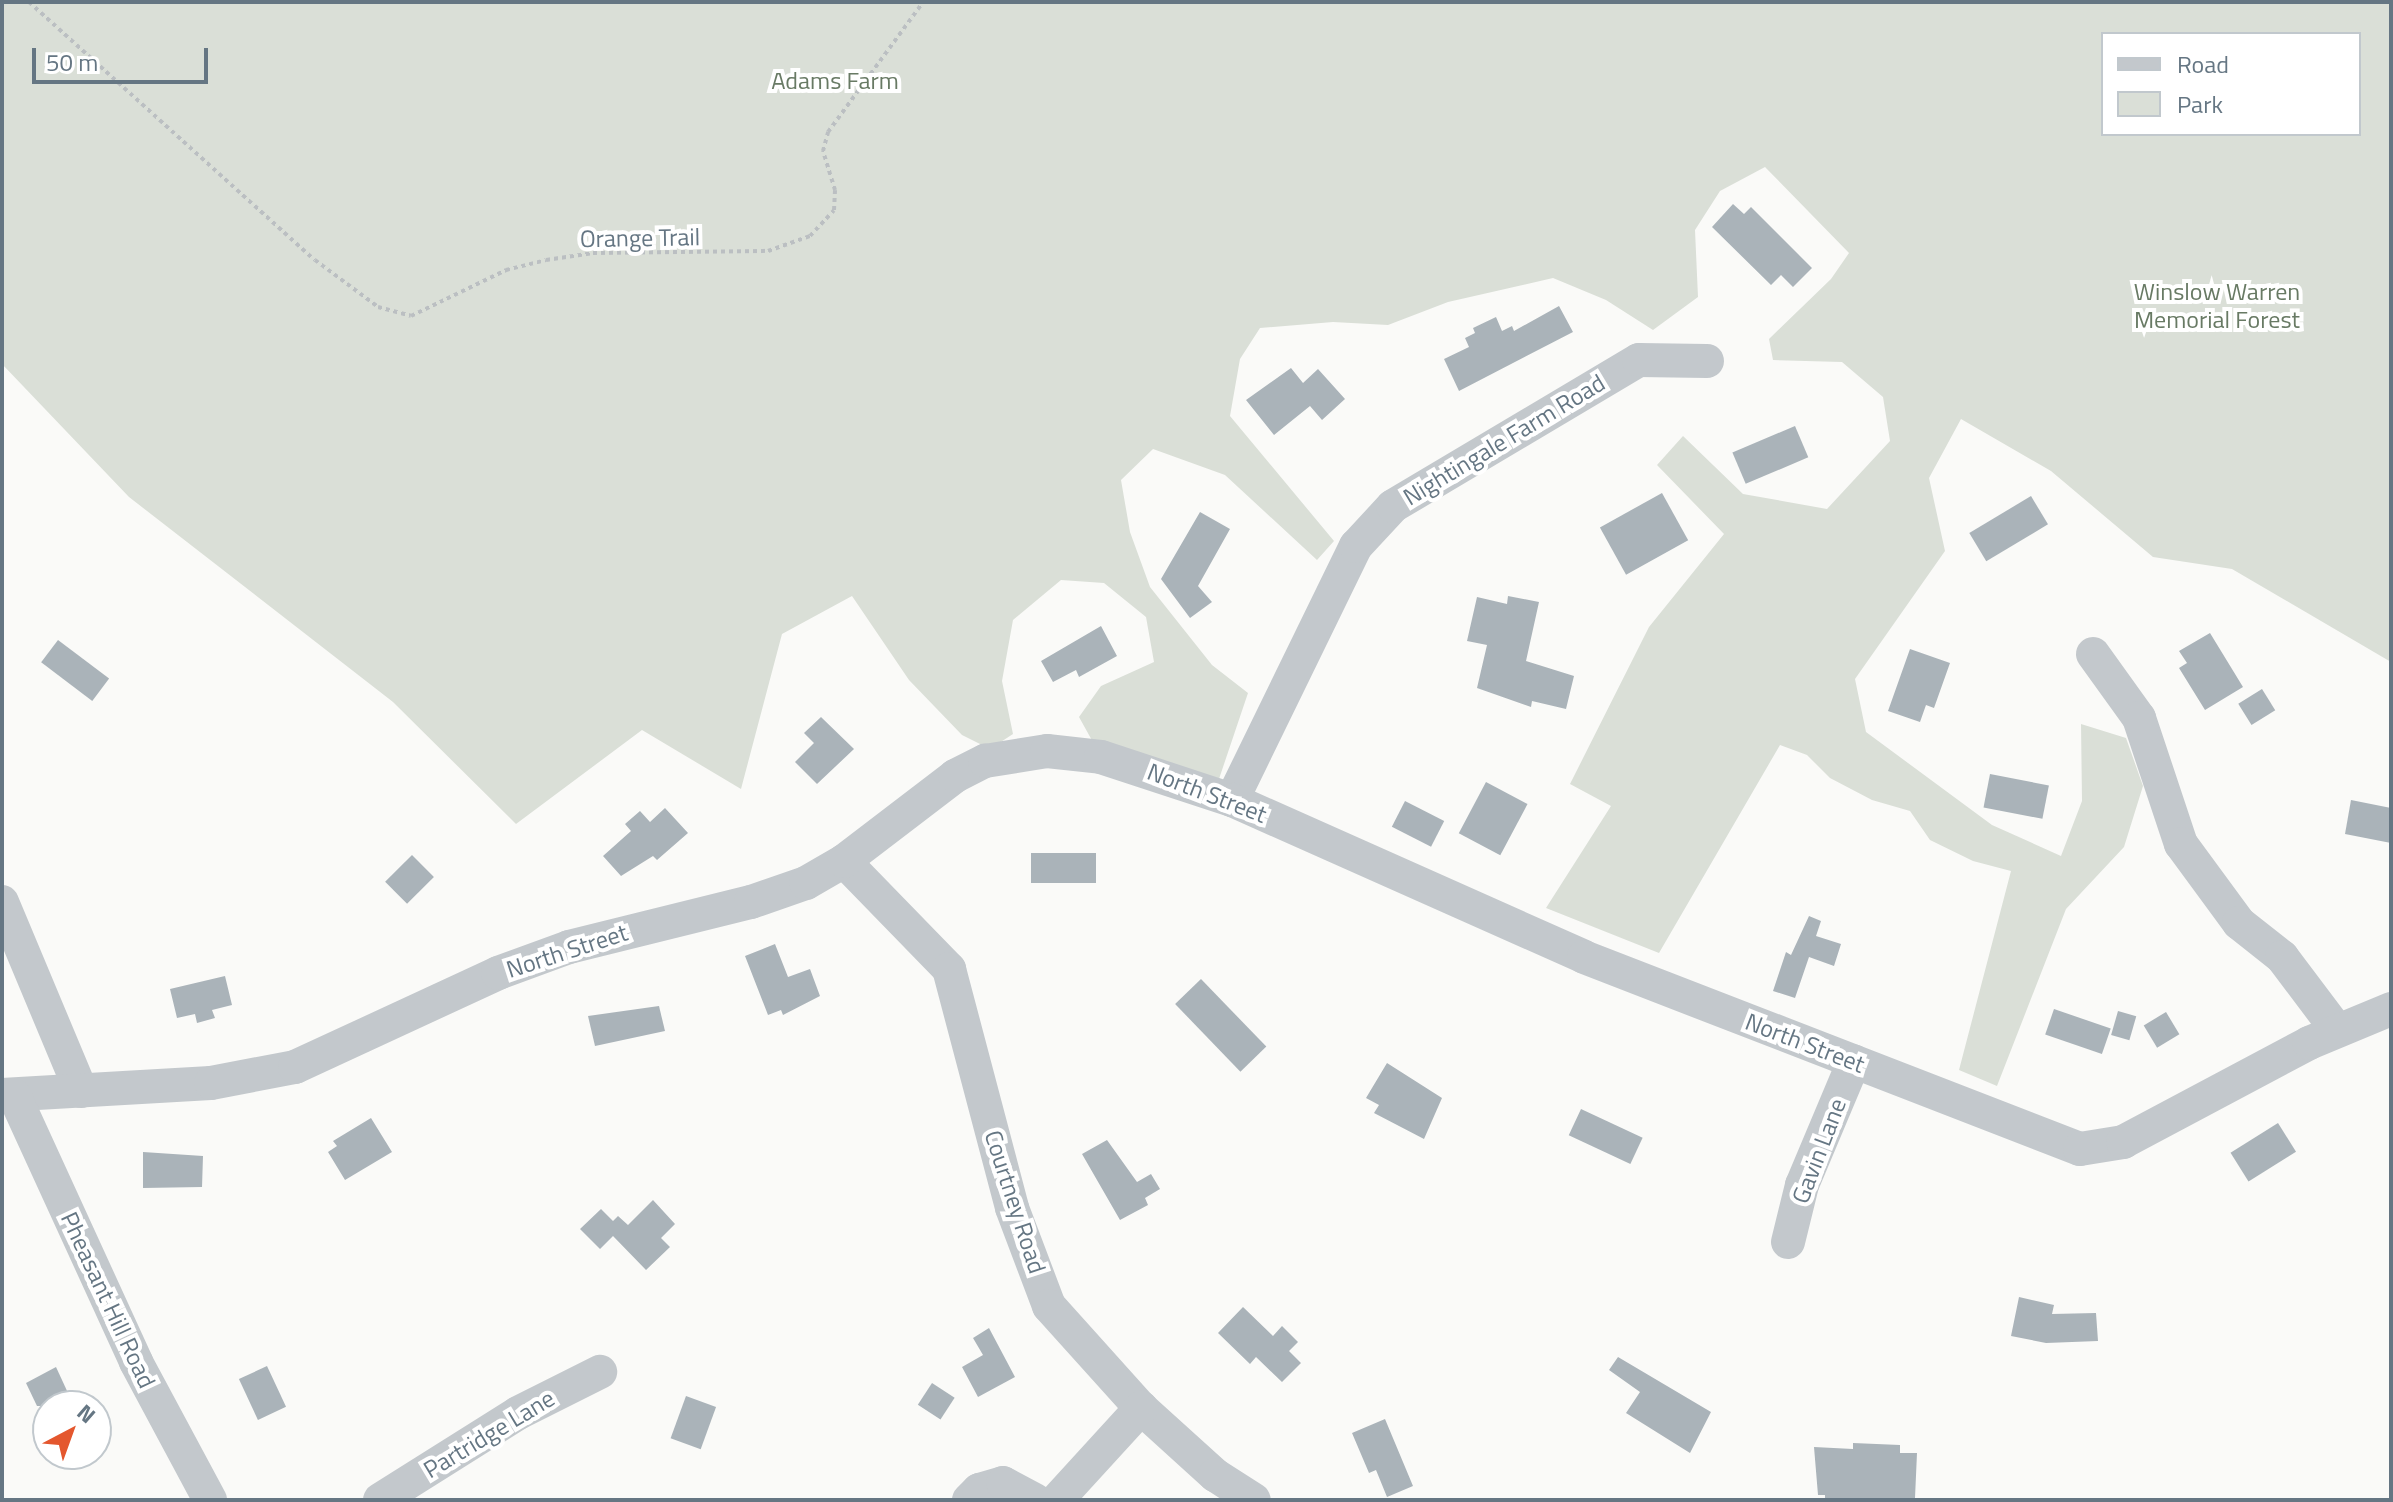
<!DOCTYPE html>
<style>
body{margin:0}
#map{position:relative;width:2393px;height:1502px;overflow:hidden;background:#fafaf8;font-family:"Titillium Web",sans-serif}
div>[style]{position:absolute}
.green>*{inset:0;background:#dadfd7}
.building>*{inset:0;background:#aab3b9;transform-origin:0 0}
.path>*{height:4px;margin-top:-2px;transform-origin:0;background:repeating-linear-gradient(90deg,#bbbfc2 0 4px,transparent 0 8px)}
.minor>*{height:34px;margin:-17px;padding:0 17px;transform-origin:17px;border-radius:17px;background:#c3c8cc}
span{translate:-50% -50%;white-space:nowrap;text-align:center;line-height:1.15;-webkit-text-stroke:8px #fff;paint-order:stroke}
.park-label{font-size:24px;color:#687a64}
.street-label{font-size:24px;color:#657683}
.frame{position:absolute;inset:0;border:4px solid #657683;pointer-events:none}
.legend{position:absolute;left:2101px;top:32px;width:260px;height:104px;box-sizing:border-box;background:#fff;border:2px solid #c1c8cd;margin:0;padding:10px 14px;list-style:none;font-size:24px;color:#657683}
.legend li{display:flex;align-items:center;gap:16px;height:40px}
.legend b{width:40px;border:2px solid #c1c8cd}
.north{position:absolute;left:32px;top:1390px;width:80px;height:80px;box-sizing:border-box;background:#fff;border:2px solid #c1c8cd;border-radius:50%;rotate:41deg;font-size:22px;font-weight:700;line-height:32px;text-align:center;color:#657683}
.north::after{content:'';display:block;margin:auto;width:28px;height:36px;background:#e4572e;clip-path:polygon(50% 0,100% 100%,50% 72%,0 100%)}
.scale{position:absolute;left:32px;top:48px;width:176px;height:36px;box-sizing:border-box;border:4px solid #657683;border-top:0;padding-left:10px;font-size:24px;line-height:28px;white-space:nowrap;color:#657683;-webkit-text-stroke:6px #fff;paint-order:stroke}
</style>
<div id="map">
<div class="green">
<i style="clip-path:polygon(evenodd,2px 2px,2391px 2px,2391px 662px,2232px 569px,2153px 557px,2051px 471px,1961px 419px,1929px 478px,1945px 551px,1855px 679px,1866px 732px,1992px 825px,2061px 856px,2082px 801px,2081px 724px,2126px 738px,2143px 786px,2124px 847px,2066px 909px,1997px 1086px,1959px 1070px,2011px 871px,1973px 861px,1930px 840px,1910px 811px,1872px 800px,1830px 778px,1807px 755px,1780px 745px,1659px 953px,1546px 908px,1611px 806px,1570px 784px,1649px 627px,1724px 534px,1657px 465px,1683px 436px,1743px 494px,1827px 509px,1890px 441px,1883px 397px,1842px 362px,1773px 360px,1769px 339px,1831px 279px,1849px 253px,1765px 167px,1720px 191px,1695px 230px,1698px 297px,1653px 330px,1606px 300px,1553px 278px,1448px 302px,1388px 325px,1333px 322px,1260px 328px,1240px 359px,1230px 416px,1334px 541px,1317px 560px,1225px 475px,1153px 449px,1121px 480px,1130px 532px,1150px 587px,1212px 665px,1248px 693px,1219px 779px,1094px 744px,1079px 717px,1101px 686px,1154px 662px,1146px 617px,1104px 583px,1061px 580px,1013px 620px,1002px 681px,1013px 734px,990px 749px,962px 735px,909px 680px,852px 596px,782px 634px,741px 789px,642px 730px,516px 824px,393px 702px,129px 497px,2px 364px,2px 2px,2103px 34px,2359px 34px,2359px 134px,2103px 134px,2103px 34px)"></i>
</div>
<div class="building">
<i style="clip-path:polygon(1733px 204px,1744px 214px,1751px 207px,1812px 268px,1793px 287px,1781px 275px,1771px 285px,1712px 227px)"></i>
<i style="clip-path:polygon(1559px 306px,1573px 332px,1459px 391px,1444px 359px,1469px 347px,1465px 338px,1475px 333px,1473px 328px,1496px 317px,1502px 331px,1512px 326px,1514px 331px)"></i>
<i style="clip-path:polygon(1291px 368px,1303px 383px,1318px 369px,1345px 399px,1322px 420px,1310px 406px,1274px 435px,1246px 400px)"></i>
<i style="left:1795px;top:426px;width:34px;height:68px;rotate:67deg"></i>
<i style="left:1662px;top:493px;width:54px;height:71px;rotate:61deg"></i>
<i style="left:2031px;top:496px;width:33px;height:72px;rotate:59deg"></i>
<i style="clip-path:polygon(1200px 512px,1230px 529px,1198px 586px,1212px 602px,1190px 618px,1161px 579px)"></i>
<i style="clip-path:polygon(1508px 596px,1539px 602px,1526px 661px,1574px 676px,1566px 709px,1532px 701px,1531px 707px,1477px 688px,1487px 645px,1467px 641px,1477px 597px,1507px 604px)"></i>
<i style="clip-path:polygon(1101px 626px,1117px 656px,1079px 677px,1076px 670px,1053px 682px,1041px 661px)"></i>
<i style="clip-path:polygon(2210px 633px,2243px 687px,2205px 710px,2179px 668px,2187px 663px,2179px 651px)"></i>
<i style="left:58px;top:640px;width:64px;height:28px;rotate:37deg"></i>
<i style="clip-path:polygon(1910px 649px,1950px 663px,1934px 708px,1926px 705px,1920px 722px,1888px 711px)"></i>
<i style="left:2262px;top:689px;width:25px;height:28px;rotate:58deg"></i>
<i style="clip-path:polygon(821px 717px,854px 749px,817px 784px,795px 762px,814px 743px,804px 733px)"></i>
<i style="left:1990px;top:774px;width:60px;height:34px;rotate:11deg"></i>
<i style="left:1486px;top:782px;width:47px;height:58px;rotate:28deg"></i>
<i style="clip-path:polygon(2351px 800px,2391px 808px,2391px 843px,2345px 834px)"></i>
<i style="left:1405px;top:801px;width:44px;height:29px;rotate:27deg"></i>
<i style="clip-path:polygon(665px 808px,688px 833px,657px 860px,653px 856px,621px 876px,603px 856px,631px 831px,625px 824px,640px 811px,650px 822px)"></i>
<i style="left:1031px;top:853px;width:65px;height:30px"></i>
<i style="left:412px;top:855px;width:31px;height:38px;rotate:45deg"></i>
<i style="clip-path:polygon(1809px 916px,1821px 921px,1816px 936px,1841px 944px,1834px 966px,1809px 957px,1795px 998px,1773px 991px,1786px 952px,1791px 955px)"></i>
<i style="clip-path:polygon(775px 944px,788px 977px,810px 969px,820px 996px,783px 1015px,781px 1010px,768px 1015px,745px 956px)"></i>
<i style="clip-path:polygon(225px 976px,232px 1005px,212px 1010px,215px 1018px,197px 1023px,195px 1014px,177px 1018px,170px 989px)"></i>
<i style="left:1201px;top:979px;width:94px;height:36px;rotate:46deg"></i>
<i style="clip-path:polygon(659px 1006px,665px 1031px,595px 1046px,588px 1016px)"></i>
<i style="left:2054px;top:1009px;width:60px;height:27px;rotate:19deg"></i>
<i style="left:2118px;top:1011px;width:19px;height:25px;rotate:16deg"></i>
<i style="left:2166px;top:1012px;width:26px;height:26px;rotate:59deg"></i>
<i style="clip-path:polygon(1387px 1063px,1442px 1098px,1424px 1139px,1374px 1113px,1379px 1105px,1366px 1098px)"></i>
<i style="left:1581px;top:1109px;width:68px;height:29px;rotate:25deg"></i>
<i style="clip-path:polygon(371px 1118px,392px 1152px,345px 1180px,328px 1152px,337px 1146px,333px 1141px)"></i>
<i style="left:2278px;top:1123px;width:34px;height:56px;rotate:58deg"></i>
<i style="clip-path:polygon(1107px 1140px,1137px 1182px,1151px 1174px,1160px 1189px,1145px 1198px,1148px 1205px,1120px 1220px,1082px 1154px)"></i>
<i style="clip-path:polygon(143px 1152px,203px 1156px,202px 1187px,143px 1188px)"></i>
<i style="clip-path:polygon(653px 1200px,675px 1224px,661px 1238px,670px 1247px,646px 1270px,613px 1236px,600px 1249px,580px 1229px,601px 1209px,613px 1221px,618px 1216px,628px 1225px)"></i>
<i style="clip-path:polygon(2019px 1297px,2054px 1305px,2052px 1314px,2096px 1313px,2098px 1341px,2046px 1343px,2011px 1336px)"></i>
<i style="clip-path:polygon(1243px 1307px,1273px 1336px,1282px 1326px,1298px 1342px,1289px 1351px,1301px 1363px,1282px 1382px,1256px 1357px,1250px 1364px,1218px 1333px)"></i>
<i style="clip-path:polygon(989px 1328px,1015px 1377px,978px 1397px,962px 1367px,983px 1355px,973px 1338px)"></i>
<i style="clip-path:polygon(1618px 1357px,1711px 1412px,1690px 1453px,1626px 1413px,1640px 1392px,1609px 1370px)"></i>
<i style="left:267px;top:1366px;width:45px;height:31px;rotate:65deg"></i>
<i style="clip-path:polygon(56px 1367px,74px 1406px,37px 1406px,26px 1383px)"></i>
<i style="left:932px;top:1383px;width:27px;height:26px;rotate:33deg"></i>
<i style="left:686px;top:1396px;width:32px;height:45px;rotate:20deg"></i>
<i style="clip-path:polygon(1385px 1419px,1413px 1486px,1387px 1497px,1376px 1470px,1369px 1473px,1352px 1433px)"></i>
<i style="clip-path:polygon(1853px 1443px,1900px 1445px,1900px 1453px,1917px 1453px,1915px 1498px,1825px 1500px,1825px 1495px,1818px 1495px,1814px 1447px,1853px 1449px)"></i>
</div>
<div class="path">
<i style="left:29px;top:2px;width:385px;rotate:42.1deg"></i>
<i style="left:315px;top:260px;width:79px;rotate:36.7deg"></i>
<i style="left:378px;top:307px;width:34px;rotate:15deg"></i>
<i style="left:411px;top:316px;width:106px;rotate:-25.8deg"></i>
<i style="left:506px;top:270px;width:41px;rotate:-14deg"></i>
<i style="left:546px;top:260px;width:48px;rotate:-8.5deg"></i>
<i style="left:593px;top:253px;width:175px;rotate:-0.7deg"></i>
<i style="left:768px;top:251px;width:45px;rotate:-19.7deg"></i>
<i style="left:810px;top:236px;width:35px;rotate:-47deg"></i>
<i style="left:834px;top:210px;width:20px;rotate:-87deg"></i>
<i style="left:835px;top:190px;width:41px;rotate:-107.1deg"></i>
<i style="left:823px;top:151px;width:20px;rotate:-75deg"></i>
<i style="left:828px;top:132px;width:161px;rotate:-53.8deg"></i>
</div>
<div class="minor">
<i style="left:2093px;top:654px;width:79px;rotate:54.3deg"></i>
<i style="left:2139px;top:718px;width:133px;rotate:71.6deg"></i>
<i style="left:2181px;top:844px;width:98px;rotate:53.7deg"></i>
<i style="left:2239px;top:923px;width:55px;rotate:38.3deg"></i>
<i style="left:2282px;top:957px;width:91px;rotate:53deg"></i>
<i style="left:1232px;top:800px;width:283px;rotate:-64deg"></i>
<i style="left:1356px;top:546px;width:54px;rotate:-47.2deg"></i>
<i style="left:1393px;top:506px;width:286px;rotate:-30.7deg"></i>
<i style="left:1639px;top:360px;width:68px;rotate:0.8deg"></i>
<i style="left:844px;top:861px;width:151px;rotate:45.8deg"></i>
<i style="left:949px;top:969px;width:247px;rotate:75.2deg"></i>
<i style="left:1012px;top:1208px;width:105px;rotate:69.3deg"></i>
<i style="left:1049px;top:1306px;width:137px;rotate:48deg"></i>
<i style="left:1141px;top:1408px;width:100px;rotate:42.2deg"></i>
<i style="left:1215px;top:1475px;width:46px;rotate:32.7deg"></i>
<i style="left:2px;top:902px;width:205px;rotate:67.3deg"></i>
<i style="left:2px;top:1095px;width:209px;rotate:-3.3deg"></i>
<i style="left:211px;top:1083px;width:86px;rotate:-10.8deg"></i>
<i style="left:295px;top:1067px;width:224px;rotate:-24.8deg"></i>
<i style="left:498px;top:973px;width:76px;rotate:-20.1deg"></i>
<i style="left:569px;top:947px;width:187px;rotate:-13.9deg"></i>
<i style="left:751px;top:902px;width:58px;rotate:-19.1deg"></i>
<i style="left:806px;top:883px;width:44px;rotate:-30.1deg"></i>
<i style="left:844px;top:861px;width:140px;rotate:-37.4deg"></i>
<i style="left:955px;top:776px;width:34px;rotate:-27deg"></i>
<i style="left:985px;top:761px;width:63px;rotate:-9.2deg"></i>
<i style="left:1047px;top:751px;width:54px;rotate:6.3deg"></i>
<i style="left:1101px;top:757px;width:138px;rotate:18.2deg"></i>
<i style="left:1232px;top:800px;width:385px;rotate:24deg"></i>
<i style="left:1584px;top:957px;width:532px;rotate:21.16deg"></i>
<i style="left:2080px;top:1149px;width:44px;rotate:-9.2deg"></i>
<i style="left:2123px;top:1142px;width:211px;rotate:-28deg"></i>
<i style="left:2309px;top:1043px;width:89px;rotate:-22.5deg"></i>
<i style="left:14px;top:1095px;width:294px;rotate:65.4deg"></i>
<i style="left:136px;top:1362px;width:157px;rotate:61.8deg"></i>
<i style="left:1788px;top:1242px;width:59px;rotate:-76.2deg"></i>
<i style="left:1802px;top:1185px;width:134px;rotate:-67.2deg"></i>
<i style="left:380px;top:1500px;width:163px;rotate:-32.2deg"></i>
<i style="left:518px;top:1413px;width:92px;rotate:-26.6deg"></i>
<i style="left:969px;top:1500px;width:14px;rotate:-45deg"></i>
<i style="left:979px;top:1490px;width:25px;rotate:-16deg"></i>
<i style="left:1003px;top:1483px;width:36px;rotate:28deg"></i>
<i style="left:1057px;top:1500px;width:125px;rotate:-47.6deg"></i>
</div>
<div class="park-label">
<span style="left:835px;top:81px">Adams Farm</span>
<span style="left:2217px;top:306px">Winslow Warren<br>Memorial Forest</span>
</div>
<div class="street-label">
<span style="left:640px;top:238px;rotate:-1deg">Orange Trail</span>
<span style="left:1504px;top:440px;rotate:-31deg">Nightingale Farm Road</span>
<span style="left:1207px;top:793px;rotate:21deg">North Street</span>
<span style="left:567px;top:951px;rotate:-18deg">North Street</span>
<span style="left:1805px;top:1043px;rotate:21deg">North Street</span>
<span style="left:1819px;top:1151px;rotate:-69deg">Gavin Lane</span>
<span style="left:1015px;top:1202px;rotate:72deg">Courtney Road</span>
<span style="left:108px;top:1300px;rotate:65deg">Pheasant Hill Road</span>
<span style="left:489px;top:1434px;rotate:-31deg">Partridge Lane</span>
</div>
<div class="frame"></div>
<ul class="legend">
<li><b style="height:10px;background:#c3c8cc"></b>Road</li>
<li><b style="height:22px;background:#dadfd7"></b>Park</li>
</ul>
<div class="north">N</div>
<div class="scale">50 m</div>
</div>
